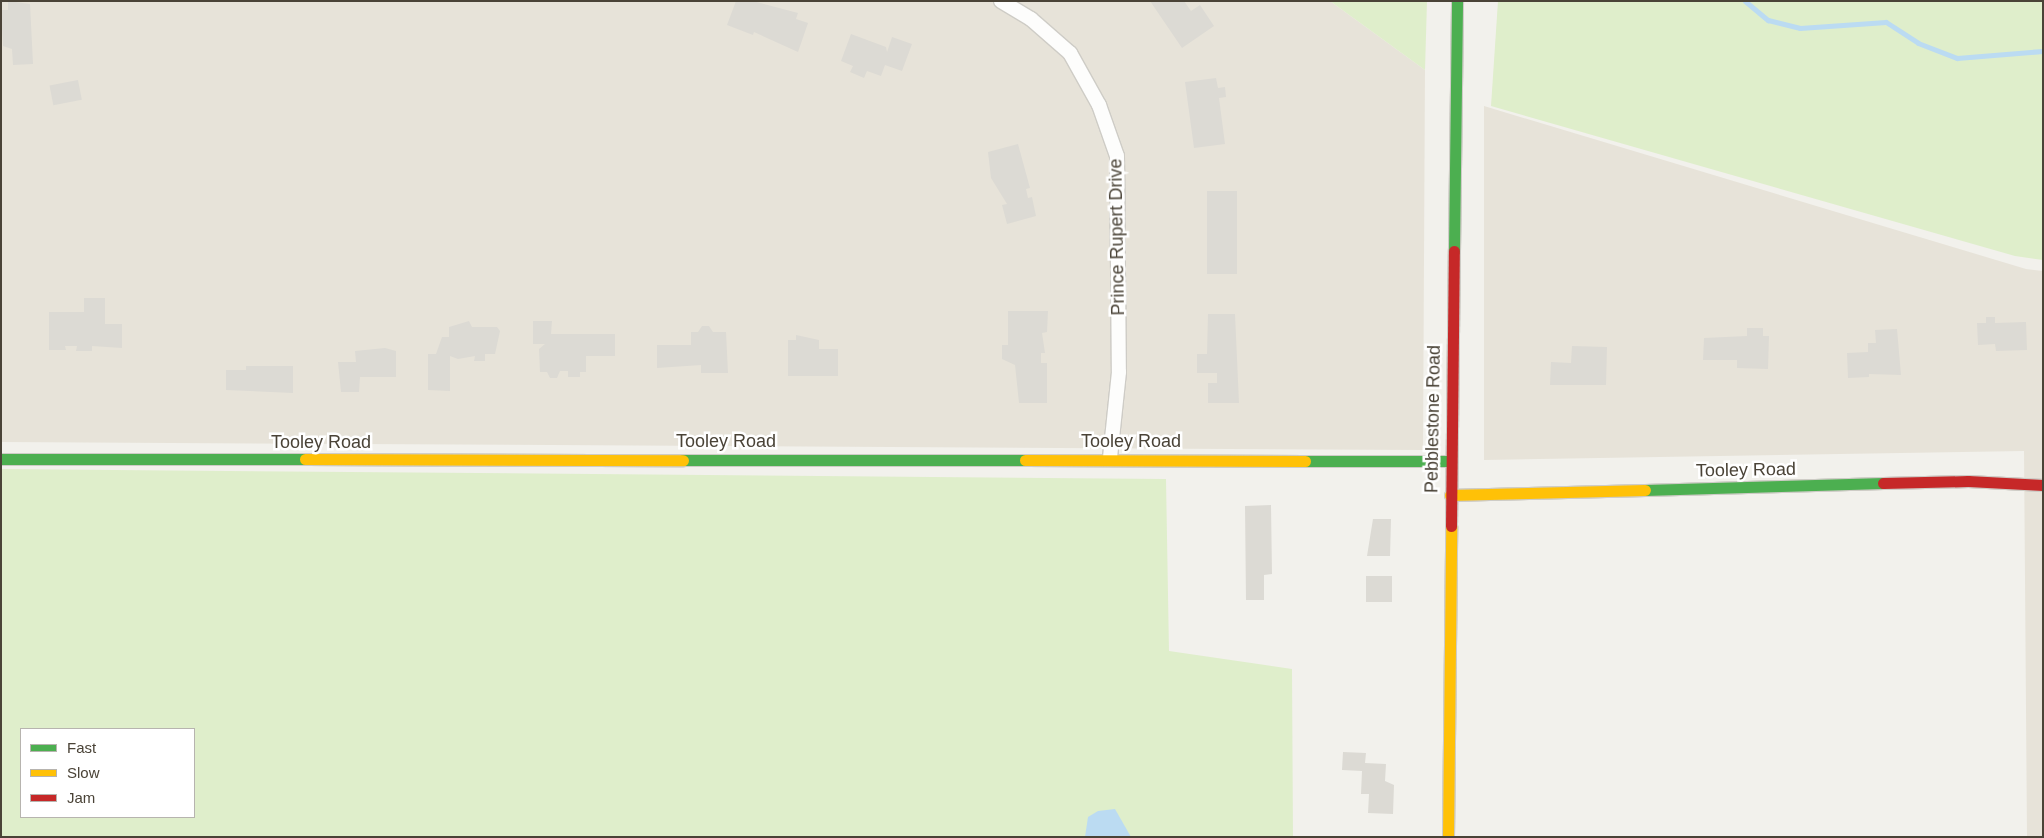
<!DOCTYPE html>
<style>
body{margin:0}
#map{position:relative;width:2044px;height:838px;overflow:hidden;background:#f2f1ec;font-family:Helvetica,sans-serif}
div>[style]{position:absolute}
.residential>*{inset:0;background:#e7e3d9}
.green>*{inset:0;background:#dfeecb}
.water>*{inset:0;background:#bbdbf2}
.stream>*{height:5px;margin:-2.5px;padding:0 2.5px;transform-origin:2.5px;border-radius:2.5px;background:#bbdbf2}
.building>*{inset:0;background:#dcdad4;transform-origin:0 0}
.roads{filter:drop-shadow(1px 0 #ceccc6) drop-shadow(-1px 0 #ceccc6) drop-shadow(0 1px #ceccc6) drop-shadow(0 -1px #ceccc6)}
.street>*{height:14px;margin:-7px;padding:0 7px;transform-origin:7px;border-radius:7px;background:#fdfdfc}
.fast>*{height:11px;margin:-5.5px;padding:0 5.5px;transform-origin:5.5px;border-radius:5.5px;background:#4caf50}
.slow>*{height:11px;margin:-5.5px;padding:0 5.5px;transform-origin:5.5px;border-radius:5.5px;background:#ffc107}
.jam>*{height:11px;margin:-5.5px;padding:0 5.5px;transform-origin:5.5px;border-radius:5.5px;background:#c62828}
span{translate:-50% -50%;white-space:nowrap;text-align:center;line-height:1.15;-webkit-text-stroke:5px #fff;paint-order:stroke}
.street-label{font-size:18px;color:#4a4337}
.frame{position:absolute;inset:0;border:2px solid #4a4337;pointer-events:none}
.legend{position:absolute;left:20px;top:728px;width:175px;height:90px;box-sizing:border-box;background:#fff;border:1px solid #b7b4af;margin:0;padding:6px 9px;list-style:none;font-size:15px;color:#4a4337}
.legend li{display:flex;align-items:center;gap:10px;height:25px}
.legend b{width:25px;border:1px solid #b7b4af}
</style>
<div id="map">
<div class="residential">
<i style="clip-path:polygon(1px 1px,1330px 1px,1425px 70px,1423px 450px,1px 442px)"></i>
<i style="clip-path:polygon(1484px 106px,2026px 269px,2043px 271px,2043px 837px,2027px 837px,2024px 451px,1484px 460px)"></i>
</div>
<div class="green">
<i style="clip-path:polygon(1330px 1px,1427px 1px,1425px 70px)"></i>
<i style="clip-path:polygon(1498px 1px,2043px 1px,2043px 260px,2015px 256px,1491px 106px)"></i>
<i style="clip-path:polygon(evenodd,1px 469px,1166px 479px,1169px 651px,1292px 669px,1293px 837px,1px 837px,1px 469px,21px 729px,194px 729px,194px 817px,21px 817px,21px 729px)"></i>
</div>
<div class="water">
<i style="clip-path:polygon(1115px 809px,1131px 837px,1085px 837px,1088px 817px,1098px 811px)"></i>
</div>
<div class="stream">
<i style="left:1745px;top:1px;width:30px;rotate:40deg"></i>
<i style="left:1768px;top:20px;width:33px;rotate:14deg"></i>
<i style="left:1800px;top:28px;width:86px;rotate:-4deg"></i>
<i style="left:1886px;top:22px;width:38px;rotate:33deg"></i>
<i style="left:1918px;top:43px;width:42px;rotate:21deg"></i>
<i style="left:1957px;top:58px;width:86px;rotate:-4.7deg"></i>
</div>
<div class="building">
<i style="clip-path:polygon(8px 1px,30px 4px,33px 64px,13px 65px,12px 49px,3px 46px,1px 10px,8px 10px)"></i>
<i style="clip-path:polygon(736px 1px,753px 1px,798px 13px,796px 19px,808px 23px,798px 52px,754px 32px,753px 35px,727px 25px)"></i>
<i style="clip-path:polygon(1150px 1px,1184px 1px,1191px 11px,1200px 5px,1214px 26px,1182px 48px)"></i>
<i style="clip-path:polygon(851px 34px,886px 47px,887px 52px,892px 37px,912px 44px,902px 71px,885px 65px,881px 76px,867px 71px,864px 78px,850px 72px,853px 66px,841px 61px)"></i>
<i style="clip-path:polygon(1216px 78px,1218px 88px,1225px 87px,1226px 97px,1219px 98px,1225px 144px,1194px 148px,1185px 82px)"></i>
<i style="left:78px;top:80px;width:20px;height:29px;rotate:79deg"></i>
<i style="clip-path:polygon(1018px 144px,1030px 188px,1026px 189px,1028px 198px,1032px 197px,1036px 216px,1007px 224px,1002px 205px,1007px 204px,991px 178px,988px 152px)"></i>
<i style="left:1207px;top:191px;width:30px;height:83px"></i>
<i style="clip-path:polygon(84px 298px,105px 298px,105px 324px,122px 324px,122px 348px,92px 346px,92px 351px,76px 351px,77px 346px,65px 346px,66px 350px,49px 350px,49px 312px,84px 312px)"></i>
<i style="clip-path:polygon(1008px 311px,1048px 311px,1047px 332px,1042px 333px,1045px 353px,1041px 353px,1041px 363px,1047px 363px,1047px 403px,1019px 403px,1015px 365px,1002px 359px,1002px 345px,1008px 345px)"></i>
<i style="clip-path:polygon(1208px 314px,1235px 314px,1239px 403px,1208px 403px,1208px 383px,1217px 383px,1217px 373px,1197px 373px,1197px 354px,1207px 354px)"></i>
<i style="clip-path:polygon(1986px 317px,1995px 317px,1995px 323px,2026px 322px,2027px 350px,1996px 351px,1995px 344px,1978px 345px,1977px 323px,1986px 323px)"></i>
<i style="clip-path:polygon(469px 321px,472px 327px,497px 327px,500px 331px,495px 354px,485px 354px,485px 361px,474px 361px,475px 356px,458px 359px,450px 356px,450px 391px,428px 390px,428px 354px,436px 354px,442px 337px,449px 337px,449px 327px)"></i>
<i style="clip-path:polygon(533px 321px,552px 321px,551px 334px,615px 334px,615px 356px,586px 356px,586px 372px,580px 372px,580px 377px,568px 377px,568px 371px,560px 371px,557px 378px,550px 378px,547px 372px,540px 372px,539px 349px,545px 344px,533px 344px)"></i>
<i style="clip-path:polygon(702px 326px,709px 326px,713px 332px,726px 332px,728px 373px,701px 373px,701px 365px,657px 368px,657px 345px,691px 345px,691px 332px,698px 332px)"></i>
<i style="clip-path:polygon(1747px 328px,1763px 328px,1763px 336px,1769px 336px,1768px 369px,1737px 368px,1737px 360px,1703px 360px,1704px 338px,1747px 336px)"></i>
<i style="clip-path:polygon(1897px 329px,1901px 375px,1869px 374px,1869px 377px,1848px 378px,1847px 353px,1868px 352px,1868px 343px,1876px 343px,1875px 330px)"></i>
<i style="clip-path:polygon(796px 335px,819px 340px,819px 349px,838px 349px,838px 376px,788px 376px,788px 340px,796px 340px)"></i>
<i style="clip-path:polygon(1572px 346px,1607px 347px,1606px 385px,1550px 385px,1551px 362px,1571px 363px)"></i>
<i style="clip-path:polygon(385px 348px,396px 351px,396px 377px,360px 377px,359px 392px,341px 392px,338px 362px,356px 362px,355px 351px)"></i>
<i style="clip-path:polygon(246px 366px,293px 366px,293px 393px,226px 390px,226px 370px,246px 370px)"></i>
<i style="clip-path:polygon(1271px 505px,1272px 574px,1264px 575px,1264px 600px,1246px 600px,1245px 506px)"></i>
<i style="clip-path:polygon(1373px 519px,1391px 519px,1390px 556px,1367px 556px)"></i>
<i style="left:1366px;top:576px;width:26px;height:26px"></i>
<i style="clip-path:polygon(1343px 752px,1366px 753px,1365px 763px,1386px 764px,1385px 781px,1394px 785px,1393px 814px,1368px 813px,1369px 794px,1361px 794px,1362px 771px,1342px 770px)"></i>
</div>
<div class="roads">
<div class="street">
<i style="left:1001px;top:1px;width:35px;rotate:31deg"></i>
<i style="left:1031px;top:19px;width:52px;rotate:41.1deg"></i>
<i style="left:1070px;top:53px;width:60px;rotate:60.9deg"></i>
<i style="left:1099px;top:105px;width:54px;rotate:70.6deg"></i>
<i style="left:1117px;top:156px;width:216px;rotate:89.5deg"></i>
<i style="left:1119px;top:372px;width:86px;rotate:96deg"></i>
</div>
<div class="fast">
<i style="left:1454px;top:251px;width:250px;rotate:-89.3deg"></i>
<i style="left:1px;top:459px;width:304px"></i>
<i style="left:683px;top:460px;width:342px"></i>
<i style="left:1305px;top:461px;width:145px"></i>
<i style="left:1645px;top:490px;width:238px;rotate:-1.7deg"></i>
</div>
<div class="slow">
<i style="left:305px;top:459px;width:378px;rotate:0.2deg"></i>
<i style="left:1025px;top:460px;width:280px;rotate:0.2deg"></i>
<i style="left:1450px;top:495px;width:195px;rotate:-1.5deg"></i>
<i style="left:1448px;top:837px;width:311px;rotate:-89.4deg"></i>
</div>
<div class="jam">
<i style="left:1883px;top:483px;width:85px;rotate:-1.3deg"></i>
<i style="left:1968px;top:481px;width:75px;rotate:3.1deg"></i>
<i style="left:1451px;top:526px;width:275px;rotate:-89.4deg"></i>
</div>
</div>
<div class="street-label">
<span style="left:1117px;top:237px;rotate:-91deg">Prince Rupert Drive</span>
<span style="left:1433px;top:419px;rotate:-89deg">Pebblestone Road</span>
<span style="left:726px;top:441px">Tooley Road</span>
<span style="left:1131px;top:441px">Tooley Road</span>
<span style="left:321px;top:442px">Tooley Road</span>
<span style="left:1746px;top:470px;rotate:-1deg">Tooley Road</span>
</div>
<div class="frame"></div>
<ul class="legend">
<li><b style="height:6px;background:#4caf50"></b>Fast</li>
<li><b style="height:6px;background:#ffc107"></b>Slow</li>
<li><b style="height:6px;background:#c62828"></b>Jam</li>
</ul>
</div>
